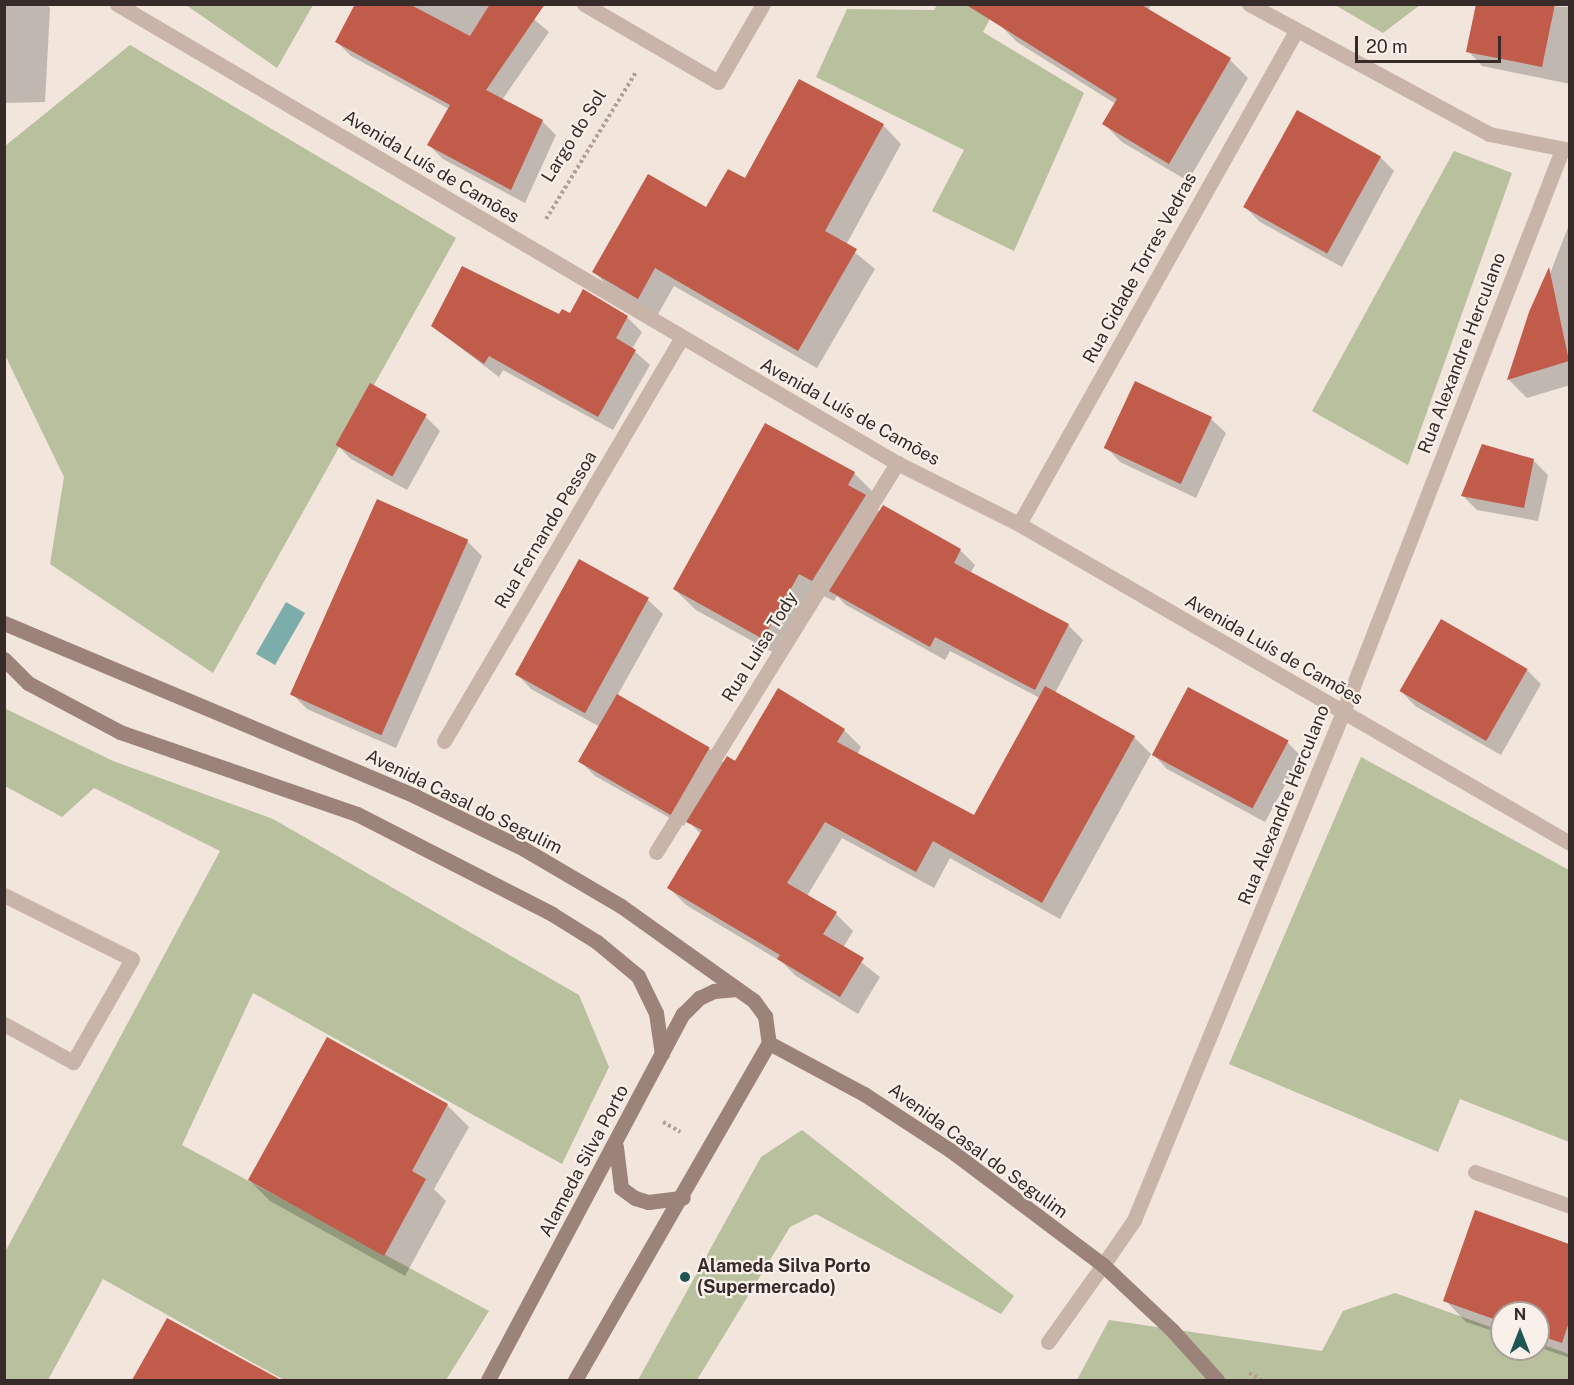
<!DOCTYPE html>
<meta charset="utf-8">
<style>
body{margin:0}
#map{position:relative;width:1574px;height:1385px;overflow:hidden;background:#f1e5dc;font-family:"Public Sans",sans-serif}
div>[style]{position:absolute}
.green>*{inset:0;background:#b8c09d}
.water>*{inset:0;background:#7cadaa;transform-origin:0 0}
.shadow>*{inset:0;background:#0003}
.building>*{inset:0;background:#c15b4a;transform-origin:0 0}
.path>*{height:4px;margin-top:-2px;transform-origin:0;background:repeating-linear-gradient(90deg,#b59e93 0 3px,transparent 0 6px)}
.lane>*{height:15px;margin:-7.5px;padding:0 7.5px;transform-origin:7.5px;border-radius:7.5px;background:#c9b4a9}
.street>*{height:15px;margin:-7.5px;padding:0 7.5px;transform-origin:7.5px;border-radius:7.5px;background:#c9b4a9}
.secondary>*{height:15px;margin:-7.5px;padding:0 7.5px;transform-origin:7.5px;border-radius:7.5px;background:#9c837a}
.dots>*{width:16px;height:16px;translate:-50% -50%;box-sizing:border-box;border:3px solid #f9f0e9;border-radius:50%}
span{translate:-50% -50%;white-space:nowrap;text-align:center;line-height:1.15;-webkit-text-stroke:4.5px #f9f0e9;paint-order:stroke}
.street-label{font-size:18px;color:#362b28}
.poi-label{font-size:18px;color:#362b28;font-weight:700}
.left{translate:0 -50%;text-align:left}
.frame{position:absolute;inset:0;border:6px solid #362b28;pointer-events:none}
.north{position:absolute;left:1490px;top:1301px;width:60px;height:60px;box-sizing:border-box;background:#f9f0e9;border:2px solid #aba19c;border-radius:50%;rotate:0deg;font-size:16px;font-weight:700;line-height:24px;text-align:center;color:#362b28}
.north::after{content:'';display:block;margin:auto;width:21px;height:27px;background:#1f5654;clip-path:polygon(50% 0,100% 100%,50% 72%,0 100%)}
.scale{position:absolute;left:1355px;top:36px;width:146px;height:27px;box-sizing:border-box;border:3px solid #362b28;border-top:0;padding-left:8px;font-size:18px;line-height:21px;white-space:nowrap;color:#362b28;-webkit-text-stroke:4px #f9f0e9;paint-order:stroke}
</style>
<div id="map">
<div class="green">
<i style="clip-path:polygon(186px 5px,313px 5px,277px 68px)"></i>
<i style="clip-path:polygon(937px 5px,997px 5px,983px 32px,1084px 93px,1014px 251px,932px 211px,964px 150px,816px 77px,847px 9px,934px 10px)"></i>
<i style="clip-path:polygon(1335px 5px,1420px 5px,1383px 33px)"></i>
<i style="clip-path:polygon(130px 45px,456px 238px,213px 673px,50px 564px,64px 477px,5px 355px,5px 146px)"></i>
<i style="clip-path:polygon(1454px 151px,1512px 173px,1408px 465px,1312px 411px)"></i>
<i style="clip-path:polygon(4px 708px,113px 761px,273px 819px,579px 995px,609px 1067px,562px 1164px,253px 993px,182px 1145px,489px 1311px,446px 1380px,284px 1380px,103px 1279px,48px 1380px,5px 1380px,5px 1252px,220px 851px,94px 788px,62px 817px,5px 786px)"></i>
<i style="clip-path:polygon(1361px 757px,1569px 870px,1569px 1142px,1460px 1099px,1438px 1152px,1229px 1064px)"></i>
<i style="clip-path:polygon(802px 1130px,1014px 1296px,1001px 1314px,816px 1214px,790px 1227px,697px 1380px,638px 1380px,761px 1157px)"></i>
<i style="clip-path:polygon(1395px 1293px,1502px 1331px,1502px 1349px,1538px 1349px,1538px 1343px,1569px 1354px,1569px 1380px,1077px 1380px,1109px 1320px,1322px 1351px,1343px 1311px)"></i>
</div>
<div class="water">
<i style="left:286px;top:602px;width:22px;height:60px;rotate:30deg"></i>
</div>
<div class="shadow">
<i style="clip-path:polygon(4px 4px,47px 4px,50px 8px,45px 102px,4px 103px)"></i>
<i style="clip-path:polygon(358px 4px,516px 4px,549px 32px,502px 100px,542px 121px,556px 135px,525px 203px,443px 159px,429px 145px,449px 109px,351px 56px,337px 42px)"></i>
<i style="clip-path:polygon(1011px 4px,1151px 4px,1148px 11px,1230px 60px,1248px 78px,1188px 181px,1122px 142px,1104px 124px,1116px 104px,1017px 42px,999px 24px)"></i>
<i style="clip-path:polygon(1478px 4px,1570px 7px,1570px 84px,1482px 66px,1468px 51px)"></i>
<i style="clip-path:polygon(883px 125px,901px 144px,846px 245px,875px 269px,817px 368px,674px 286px,657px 316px,613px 291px,594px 272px,706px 209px,746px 180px)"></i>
<i style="clip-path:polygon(1380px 157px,1394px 171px,1342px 267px,1260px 222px,1246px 208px)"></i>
<i style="clip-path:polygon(1570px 222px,1570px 385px,1527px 398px,1509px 380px)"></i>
<i style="clip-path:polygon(560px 316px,627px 317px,642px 332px,632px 349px,650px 365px,613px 430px,503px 370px,499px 377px,432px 326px)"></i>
<i style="clip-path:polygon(1136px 383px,1211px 419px,1226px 433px,1196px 498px,1120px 462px,1106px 447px)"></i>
<i style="clip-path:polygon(426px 417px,440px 431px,407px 490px,351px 459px,337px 445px)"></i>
<i style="clip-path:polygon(1533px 460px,1548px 475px,1538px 521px,1477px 510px,1463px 496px)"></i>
<i style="clip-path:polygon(854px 473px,875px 494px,871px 502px,880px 512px,883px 507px,960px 550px,975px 565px,970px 574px,1068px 625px,1083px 640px,1055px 693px,1134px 737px,1151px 754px,1060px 919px,950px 858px,934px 888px,842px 838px,807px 896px,836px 914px,853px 931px,843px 948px,880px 977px,858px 1014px,796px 976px,782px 962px,686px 905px,669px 888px,701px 834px,687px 820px,684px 826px,595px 776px,581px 762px,600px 727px,531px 689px,517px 674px,579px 561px,648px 600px,663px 614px,617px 696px,709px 748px,724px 763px,844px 730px,861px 747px,857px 755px,974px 817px,1040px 698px,950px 651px,945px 660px,846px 605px,837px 596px,834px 601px,820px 594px,785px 659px,696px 610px,674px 589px)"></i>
<i style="clip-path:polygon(467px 541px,482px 556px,396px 748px,307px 709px,292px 694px)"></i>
<i style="clip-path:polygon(1527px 670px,1541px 684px,1501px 755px,1415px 706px,1401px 691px)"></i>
<i style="clip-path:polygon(1287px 742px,1301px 756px,1265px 822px,1167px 769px,1153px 754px)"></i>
<i style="clip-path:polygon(328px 1039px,447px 1105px,469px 1127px,434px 1189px,446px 1201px,405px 1276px,270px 1201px,249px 1180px)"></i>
<i style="clip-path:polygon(1476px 1212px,1570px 1245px,1570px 1358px,1538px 1347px,1538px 1313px,1502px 1313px,1502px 1334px,1466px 1322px,1445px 1300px)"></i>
<i style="clip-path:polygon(168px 1320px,278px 1380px,134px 1380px)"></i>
</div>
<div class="building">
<i style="clip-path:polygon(355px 4px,409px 4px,470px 36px,490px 4px,545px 4px,486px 90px,543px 120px,511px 190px,427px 145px,450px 105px,335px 42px)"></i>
<i style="clip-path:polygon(965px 4px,1140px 4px,1231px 58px,1169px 164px,1102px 124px,1117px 99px)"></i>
<i style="clip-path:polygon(1476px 4px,1555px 4px,1542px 67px,1466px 52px)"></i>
<i style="clip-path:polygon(799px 79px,884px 124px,825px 231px,857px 249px,798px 351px,655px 268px,638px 299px,592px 272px,648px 174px,706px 207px,728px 169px,745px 178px)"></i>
<i style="left:1297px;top:110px;width:96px;height:111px;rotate:29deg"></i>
<i style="clip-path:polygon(462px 266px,559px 314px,562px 309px,570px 313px,583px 289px,628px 316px,616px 338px,636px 350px,598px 417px,489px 356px,484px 364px,431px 326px)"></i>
<i style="clip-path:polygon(1549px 267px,1569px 361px,1507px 380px,1529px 312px)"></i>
<i style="left:1135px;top:381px;width:85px;height:74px;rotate:25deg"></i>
<i style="left:370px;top:383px;width:65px;height:71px;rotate:29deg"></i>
<i style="clip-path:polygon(765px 423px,855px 472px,848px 485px,866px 495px,812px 581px,799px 574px,763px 639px,673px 589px)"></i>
<i style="clip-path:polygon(1482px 444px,1534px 459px,1524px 508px,1461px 496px)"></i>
<i style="left:377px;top:499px;width:100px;height:214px;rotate:24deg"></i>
<i style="clip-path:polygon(883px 505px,961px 549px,954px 563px,1069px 624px,1035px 690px,935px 637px,930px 647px,829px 591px)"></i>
<i style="left:579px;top:559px;width:80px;height:132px;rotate:29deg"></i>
<i style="left:1441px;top:619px;width:100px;height:83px;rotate:30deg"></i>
<i style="clip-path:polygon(1045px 686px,1135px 736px,1042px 903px,933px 841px,916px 872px,825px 822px,787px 883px,837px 912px,823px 934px,864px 958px,840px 997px,777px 959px,780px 955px,667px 888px,702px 830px,686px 822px,727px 756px,735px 761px,778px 688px,845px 729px,837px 742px,974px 815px)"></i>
<i style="left:1188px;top:687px;width:114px;height:77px;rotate:28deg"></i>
<i style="left:617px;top:694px;width:107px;height:78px;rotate:30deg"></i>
<i style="clip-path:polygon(327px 1037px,448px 1104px,412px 1171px,426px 1179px,384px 1256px,248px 1180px)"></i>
<i style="clip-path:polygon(1475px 1210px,1569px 1244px,1569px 1322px,1562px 1343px,1538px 1335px,1538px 1313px,1502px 1313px,1502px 1322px,1443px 1301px)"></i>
<i style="clip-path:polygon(167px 1318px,281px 1380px,132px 1380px)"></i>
</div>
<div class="path">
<i style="left:546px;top:219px;width:172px;rotate:-58.5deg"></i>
<i style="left:663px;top:1122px;width:20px;rotate:30deg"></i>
<i style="left:1249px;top:1373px;width:14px;rotate:30deg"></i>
</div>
<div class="lane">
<i style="left:4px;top:895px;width:143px;rotate:26.6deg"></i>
<i style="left:132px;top:959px;width:119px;rotate:119.8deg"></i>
<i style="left:73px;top:1062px;width:79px;rotate:-151.2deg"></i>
<i style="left:1048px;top:1342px;width:95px;rotate:-54.5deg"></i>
</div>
<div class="street">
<i style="left:117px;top:4px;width:905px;rotate:30.48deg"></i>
<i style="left:897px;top:463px;width:136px;rotate:26.6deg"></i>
<i style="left:1019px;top:524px;width:637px;rotate:30.07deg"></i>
<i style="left:584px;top:4px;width:155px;rotate:30.2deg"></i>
<i style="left:718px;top:82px;width:90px;rotate:-60deg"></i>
<i style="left:1249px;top:4px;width:273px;rotate:28.4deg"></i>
<i style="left:1489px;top:134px;width:83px;rotate:11.2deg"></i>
<i style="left:1019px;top:524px;width:565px;rotate:-60.67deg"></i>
<i style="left:444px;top:741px;width:468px;rotate:-59.5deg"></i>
<i style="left:656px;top:852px;width:458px;rotate:-58.2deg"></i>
<i style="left:1475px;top:1172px;width:101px;rotate:19.7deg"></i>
<i style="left:1103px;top:1265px;width:55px;rotate:-55.4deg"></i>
<i style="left:1134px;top:1220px;width:549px;rotate:-67.64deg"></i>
<i style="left:1343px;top:712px;width:603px;rotate:-68.71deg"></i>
</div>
<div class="secondary">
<i style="left:4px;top:623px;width:446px;rotate:22.8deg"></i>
<i style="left:415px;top:796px;width:121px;rotate:25.9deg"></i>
<i style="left:524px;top:849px;width:113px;rotate:30.4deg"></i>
<i style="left:621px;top:906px;width:163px;rotate:35.5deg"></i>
<i style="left:754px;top:1001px;width:19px;rotate:54deg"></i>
<i style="left:765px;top:1016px;width:27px;rotate:82deg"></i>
<i style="left:4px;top:659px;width:34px;rotate:45deg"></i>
<i style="left:28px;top:683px;width:104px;rotate:28deg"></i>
<i style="left:120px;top:732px;width:251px;rotate:19.1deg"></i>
<i style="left:357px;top:814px;width:219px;rotate:27.1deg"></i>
<i style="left:552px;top:914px;width:53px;rotate:31.9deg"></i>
<i style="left:597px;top:942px;width:53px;rotate:39.7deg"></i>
<i style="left:638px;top:976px;width:41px;rotate:64.1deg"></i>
<i style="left:656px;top:1013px;width:41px;rotate:81.7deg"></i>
<i style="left:769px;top:1043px;width:108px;rotate:28.2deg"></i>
<i style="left:864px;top:1094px;width:103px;rotate:33.1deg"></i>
<i style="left:950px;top:1150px;width:191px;rotate:36.9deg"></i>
<i style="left:1103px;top:1265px;width:95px;rotate:43.3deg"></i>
<i style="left:1172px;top:1330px;width:67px;rotate:48deg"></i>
<i style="left:616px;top:1147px;width:41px;rotate:83deg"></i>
<i style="left:621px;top:1188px;width:17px;rotate:36deg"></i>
<i style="left:635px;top:1198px;width:14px;rotate:17deg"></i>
<i style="left:648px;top:1202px;width:35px;rotate:-7deg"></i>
<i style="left:488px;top:1380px;width:415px;rotate:-62deg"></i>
<i style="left:683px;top:1014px;width:23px;rotate:-45deg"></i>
<i style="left:699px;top:998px;width:17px;rotate:-25deg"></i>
<i style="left:714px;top:991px;width:23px;rotate:-5deg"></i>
<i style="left:575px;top:1380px;width:389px;rotate:-60.1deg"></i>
</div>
<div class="dots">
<i style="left:685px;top:1277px;background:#1f5654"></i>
</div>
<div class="street-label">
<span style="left:574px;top:136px;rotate:-58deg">Largo do Sol</span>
<span style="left:431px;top:167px;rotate:31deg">Avenida Luís de Camões</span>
<span style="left:1140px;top:268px;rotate:-61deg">Rua Cidade Torres Vedras</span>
<span style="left:1462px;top:353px;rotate:-69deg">Rua Alexandre Herculano</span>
<span style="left:850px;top:412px;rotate:29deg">Avenida Luís de Camões</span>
<span style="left:546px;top:530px;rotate:-59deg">Rua Fernando Pessoa</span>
<span style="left:760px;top:647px;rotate:-58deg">Rua Luisa Tody</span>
<span style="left:1274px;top:650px;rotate:30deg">Avenida Luís de Camões</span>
<span style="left:464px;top:802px;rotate:26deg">Avenida Casal do Segulim</span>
<span style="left:1284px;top:805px;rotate:-68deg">Rua Alexandre Herculano</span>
<span style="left:978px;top:1151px;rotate:36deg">Avenida Casal do Segulim</span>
<span style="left:584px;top:1161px;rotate:-62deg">Alameda Silva Porto</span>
</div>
<div class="poi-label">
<span class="left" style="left:697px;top:1277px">Alameda Silva Porto<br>(Supermercado)</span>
</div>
<div class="frame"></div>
<div class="north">N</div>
<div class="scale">20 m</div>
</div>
